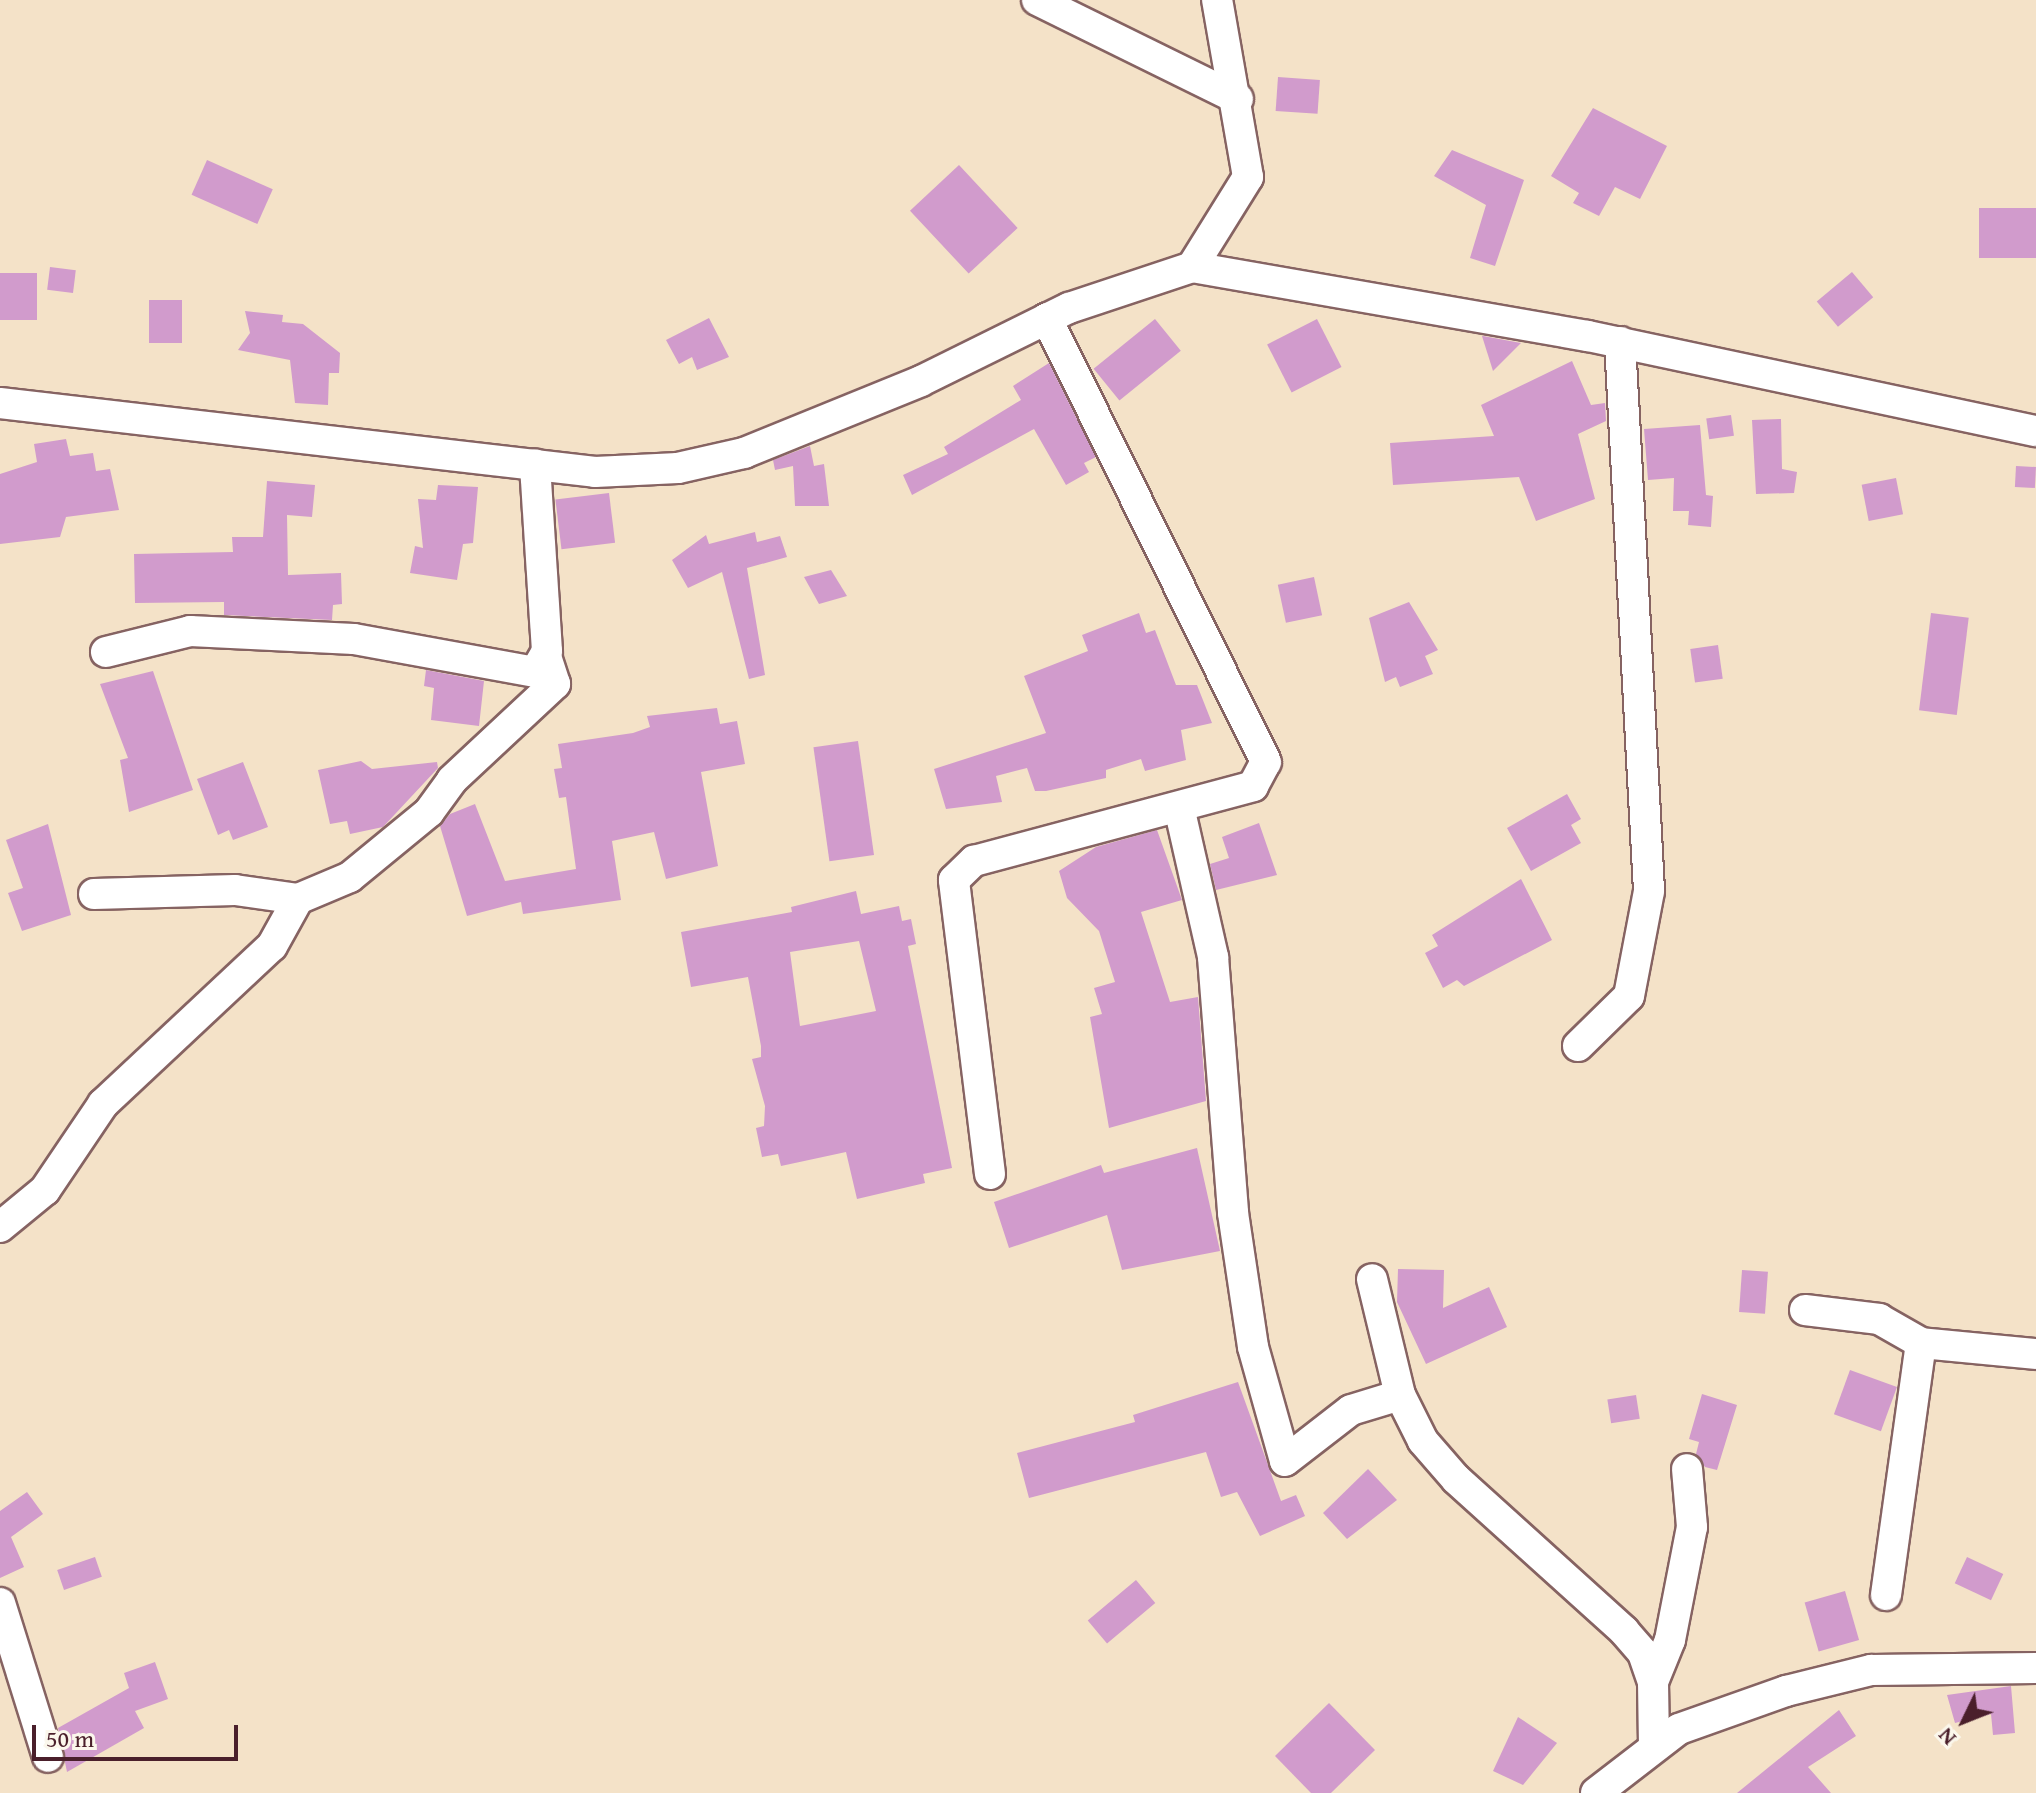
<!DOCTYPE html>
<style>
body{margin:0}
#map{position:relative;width:2036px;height:1793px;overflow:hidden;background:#f4e2c8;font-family:"Gentium Book Plus",serif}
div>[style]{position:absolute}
.building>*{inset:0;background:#d19bcc;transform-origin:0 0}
.roads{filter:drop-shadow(2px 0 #866362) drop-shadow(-2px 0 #866362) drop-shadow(0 2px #866362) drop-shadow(0 -2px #866362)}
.street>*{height:30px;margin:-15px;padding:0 15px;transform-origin:15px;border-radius:15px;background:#fff}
span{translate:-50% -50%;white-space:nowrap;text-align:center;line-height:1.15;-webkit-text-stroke:6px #fbf7ec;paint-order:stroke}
.north{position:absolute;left:1924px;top:1681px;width:80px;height:80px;-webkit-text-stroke:6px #fbf7ec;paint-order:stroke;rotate:227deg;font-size:22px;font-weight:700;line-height:32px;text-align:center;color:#4a1f2b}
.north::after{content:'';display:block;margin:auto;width:28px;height:36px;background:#4a1f2b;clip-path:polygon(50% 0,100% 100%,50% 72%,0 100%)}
.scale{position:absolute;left:32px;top:1725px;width:206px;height:36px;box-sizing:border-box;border:4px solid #4a1f2b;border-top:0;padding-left:10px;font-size:24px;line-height:28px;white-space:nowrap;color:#4a1f2b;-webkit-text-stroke:6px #fbf7ec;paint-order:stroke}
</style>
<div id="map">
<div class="building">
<i style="left:1278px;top:77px;width:42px;height:34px;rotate:4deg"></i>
<i style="clip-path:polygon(1593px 108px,1667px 146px,1640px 199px,1615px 187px,1599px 216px,1573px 203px,1579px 193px,1551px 176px)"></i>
<i style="clip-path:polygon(1452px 150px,1524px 180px,1495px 266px,1470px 258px,1486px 205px,1434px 176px)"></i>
<i style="left:207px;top:160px;width:72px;height:38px;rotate:24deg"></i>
<i style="left:959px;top:165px;width:86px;height:67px;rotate:47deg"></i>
<i style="left:2036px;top:208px;width:50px;height:57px;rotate:90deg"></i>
<i style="left:50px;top:267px;width:26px;height:23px;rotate:7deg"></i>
<i style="left:1852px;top:272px;width:33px;height:46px;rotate:50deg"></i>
<i style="left:37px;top:273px;width:47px;height:37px;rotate:90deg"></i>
<i style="left:182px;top:300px;width:43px;height:33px;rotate:90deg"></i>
<i style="clip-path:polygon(245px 311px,283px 315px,282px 322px,303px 324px,340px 353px,339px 373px,329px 373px,328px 405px,295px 403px,290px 360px,238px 350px,250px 333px)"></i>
<i style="clip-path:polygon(709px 318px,729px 357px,697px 370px,692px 357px,679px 364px,666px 340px)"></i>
<i style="left:1155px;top:319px;width:41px;height:79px;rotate:51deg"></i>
<i style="left:1317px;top:319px;width:54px;height:56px;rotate:63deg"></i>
<i style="clip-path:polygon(1482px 336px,1483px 336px,1521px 343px,1493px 371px)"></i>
<i style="clip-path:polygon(1572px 361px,1591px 405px,1605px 403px,1606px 421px,1578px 434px,1595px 499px,1536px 521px,1519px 477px,1393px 485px,1390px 443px,1494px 436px,1481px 405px)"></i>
<i style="clip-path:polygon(1049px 363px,1096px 457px,1084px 463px,1089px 472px,1066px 485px,1034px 429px,912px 495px,903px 475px,948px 454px,944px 447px,1021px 400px,1013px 386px)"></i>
<i style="left:1731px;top:415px;width:21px;height:25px;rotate:82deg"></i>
<i style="clip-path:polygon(1781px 419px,1782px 469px,1797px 472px,1794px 493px,1756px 494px,1752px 420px)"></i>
<i style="clip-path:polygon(1700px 425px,1706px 495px,1713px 496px,1711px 527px,1688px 525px,1689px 511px,1673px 511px,1674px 478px,1648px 480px,1644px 429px)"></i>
<i style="clip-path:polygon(66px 439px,70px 456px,93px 453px,96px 471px,110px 469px,119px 510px,66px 517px,60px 537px,0 544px,0 474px,37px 462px,34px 444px)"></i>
<i style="clip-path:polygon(810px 446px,814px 466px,824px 464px,829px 506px,795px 506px,793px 466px,775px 470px,773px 460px)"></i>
<i style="left:2016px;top:466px;width:20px;height:21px;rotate:3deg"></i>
<i style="left:1896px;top:478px;width:37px;height:35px;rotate:79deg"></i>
<i style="clip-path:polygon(267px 481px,315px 485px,312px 517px,287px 515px,288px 575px,341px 573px,342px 604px,333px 605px,332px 620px,224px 615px,224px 602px,135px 603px,134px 554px,233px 552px,232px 537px,263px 537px)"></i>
<i style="clip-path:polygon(438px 485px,478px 487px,473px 543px,463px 544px,457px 580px,410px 573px,415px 546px,423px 548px,418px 499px,436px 500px)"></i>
<i style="left:609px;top:493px;width:50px;height:54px;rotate:83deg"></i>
<i style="clip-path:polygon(755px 532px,757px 542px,780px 536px,787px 557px,747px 568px,765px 675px,749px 679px,722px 572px,688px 588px,672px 560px,706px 535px,709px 544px)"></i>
<i style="clip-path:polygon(831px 570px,847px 596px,819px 604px,804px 577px)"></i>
<i style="left:1314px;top:577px;width:39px;height:37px;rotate:78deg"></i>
<i style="clip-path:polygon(1409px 602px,1438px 650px,1425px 656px,1433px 674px,1400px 687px,1396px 677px,1385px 682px,1369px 618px)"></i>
<i style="clip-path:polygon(1139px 613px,1146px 633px,1155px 630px,1176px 685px,1197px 685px,1212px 723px,1181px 730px,1186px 760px,1145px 771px,1141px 759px,1106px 770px,1106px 778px,1046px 791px,1035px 791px,1027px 768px,996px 776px,1002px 802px,946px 809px,934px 769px,1046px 733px,1024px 676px,1088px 651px,1082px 635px)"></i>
<i style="left:1931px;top:613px;width:38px;height:98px;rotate:7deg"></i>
<i style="left:1718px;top:645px;width:34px;height:28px;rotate:82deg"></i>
<i style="clip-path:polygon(426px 670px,484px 681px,479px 726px,431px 720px,434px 688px,424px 686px)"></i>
<i style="clip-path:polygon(153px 671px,193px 790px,129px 812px,120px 760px,128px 758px,100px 684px)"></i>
<i style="clip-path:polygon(717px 708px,720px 724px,737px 721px,745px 764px,701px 772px,718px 866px,666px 879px,654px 832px,612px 841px,621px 900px,523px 914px,521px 902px,467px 916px,440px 826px,450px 814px,475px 804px,505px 881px,576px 869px,566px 797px,559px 798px,554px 769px,562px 768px,558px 744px,633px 733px,650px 727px,647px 716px)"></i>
<i style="left:858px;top:741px;width:115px;height:45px;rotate:82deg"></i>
<i style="clip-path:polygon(361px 761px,372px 769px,437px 762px,438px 768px,383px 827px,350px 834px,347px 821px,330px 824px,318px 770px)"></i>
<i style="clip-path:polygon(243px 762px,268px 827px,233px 840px,229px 830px,218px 835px,197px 779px)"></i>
<i style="clip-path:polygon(1567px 794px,1581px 819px,1571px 825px,1581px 843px,1531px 871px,1507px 828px)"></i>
<i style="clip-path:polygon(1259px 823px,1277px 875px,1216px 890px,1210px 864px,1229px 858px,1222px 837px)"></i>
<i style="clip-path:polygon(48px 824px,71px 915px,22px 931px,8px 893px,23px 888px,6px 840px)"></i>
<i style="clip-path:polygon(1157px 830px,1182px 900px,1141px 912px,1170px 1002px,1198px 997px,1206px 1101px,1109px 1128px,1090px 1017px,1102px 1014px,1094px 988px,1115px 982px,1099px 931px,1067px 898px,1059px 871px,1096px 847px)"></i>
<i style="clip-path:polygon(1521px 879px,1552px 940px,1464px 986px,1457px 980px,1443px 988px,1425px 953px,1438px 946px,1432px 935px)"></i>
<i style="clip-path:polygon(evenodd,856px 891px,861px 914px,899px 906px,902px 921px,911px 919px,916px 944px,908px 946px,952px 1168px,923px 1174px,925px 1183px,857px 1199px,846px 1152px,781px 1166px,778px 1154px,762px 1157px,756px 1128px,764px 1126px,765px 1106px,752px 1059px,761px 1057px,761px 1046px,748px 977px,691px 987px,681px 932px,792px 912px,791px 907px,856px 891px,859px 941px,876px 1011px,800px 1026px,790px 952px,859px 941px)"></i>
<i style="clip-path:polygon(1197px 1148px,1220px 1251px,1122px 1270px,1107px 1215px,1009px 1248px,994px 1202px,1101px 1165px,1104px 1173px)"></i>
<i style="clip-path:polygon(1398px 1269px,1444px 1270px,1443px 1308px,1489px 1287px,1507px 1327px,1426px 1364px,1397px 1302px)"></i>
<i style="left:1742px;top:1270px;width:26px;height:42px;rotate:4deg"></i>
<i style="left:1850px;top:1370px;width:50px;height:47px;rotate:20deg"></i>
<i style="clip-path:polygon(1238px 1382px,1281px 1501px,1296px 1495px,1305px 1516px,1260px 1536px,1237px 1492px,1221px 1497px,1206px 1452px,1029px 1498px,1017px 1453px,1135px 1422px,1133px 1415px)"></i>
<i style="clip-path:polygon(1702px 1394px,1737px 1405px,1717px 1470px,1705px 1467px,1696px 1454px,1699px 1442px,1689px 1439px)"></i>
<i style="left:1636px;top:1395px;width:24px;height:29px;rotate:81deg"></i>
<i style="clip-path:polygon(1368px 1469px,1397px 1500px,1347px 1539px,1323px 1513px)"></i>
<i style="clip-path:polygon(27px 1492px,43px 1514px,11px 1537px,24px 1567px,0 1578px,0 1511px)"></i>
<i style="left:95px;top:1557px;width:21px;height:40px;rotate:71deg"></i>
<i style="left:1967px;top:1557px;width:40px;height:29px;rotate:25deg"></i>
<i style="left:1136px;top:1580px;width:30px;height:63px;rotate:50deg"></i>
<i style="left:1845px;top:1591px;width:51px;height:42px;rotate:74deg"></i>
<i style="clip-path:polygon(155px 1662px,168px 1699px,135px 1711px,144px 1728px,67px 1772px,58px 1728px,129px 1688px,124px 1673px)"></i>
<i style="clip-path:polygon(2011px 1686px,2015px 1733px,1993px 1735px,1991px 1714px,1955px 1723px,1947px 1695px)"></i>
<i style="clip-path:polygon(1329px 1703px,1375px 1750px,1331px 1793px,1311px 1793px,1275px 1756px)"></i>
<i style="clip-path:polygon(1839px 1710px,1856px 1736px,1808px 1767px,1831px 1793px,1737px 1793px)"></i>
<i style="clip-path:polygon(1518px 1717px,1557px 1743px,1523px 1785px,1493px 1771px)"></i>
</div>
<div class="roads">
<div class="street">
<i style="left:1037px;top:0;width:224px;rotate:26.2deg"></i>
<i style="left:1192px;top:267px;width:106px;rotate:-58.1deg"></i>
<i style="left:1248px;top:177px;width:180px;rotate:-99.9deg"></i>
<i style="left:0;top:403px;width:599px;rotate:6.61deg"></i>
<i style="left:595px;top:472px;width:83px;rotate:-2.8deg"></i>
<i style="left:678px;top:468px;width:68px;rotate:-12.8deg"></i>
<i style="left:744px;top:453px;width:191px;rotate:-22.1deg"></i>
<i style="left:921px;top:381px;width:165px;rotate:-26.3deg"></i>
<i style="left:1069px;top:308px;width:130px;rotate:-18.4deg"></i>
<i style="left:1192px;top:267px;width:402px;rotate:9.9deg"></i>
<i style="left:1588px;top:336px;width:458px;rotate:12deg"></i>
<i style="left:106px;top:652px;width:87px;rotate:-14deg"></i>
<i style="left:190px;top:631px;width:164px;rotate:2.8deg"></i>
<i style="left:354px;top:639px;width:184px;rotate:10.3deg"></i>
<i style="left:535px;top:672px;width:24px;rotate:-60deg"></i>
<i style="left:547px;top:651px;width:187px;rotate:-93.7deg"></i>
<i style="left:1179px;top:807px;width:154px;rotate:77.2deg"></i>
<i style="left:1213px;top:957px;width:257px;rotate:85.5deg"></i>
<i style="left:1233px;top:1213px;width:135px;rotate:81.5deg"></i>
<i style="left:1253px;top:1347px;width:118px;rotate:74.3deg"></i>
<i style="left:1285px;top:1461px;width:83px;rotate:-37.7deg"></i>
<i style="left:1351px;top:1410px;width:51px;rotate:-17deg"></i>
<i style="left:1400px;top:1395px;width:119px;rotate:-103.6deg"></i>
<i style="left:94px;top:894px;width:141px;rotate:-1.6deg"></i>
<i style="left:235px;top:890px;width:64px;rotate:8.1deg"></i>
<i style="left:1578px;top:1046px;width:71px;rotate:-44.4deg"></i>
<i style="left:1629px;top:996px;width:107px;rotate:-79.2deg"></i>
<i style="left:1649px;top:891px;width:550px;rotate:-93.02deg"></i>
<i style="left:990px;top:1174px;width:296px;rotate:-97deg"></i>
<i style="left:954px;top:880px;width:28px;rotate:-44deg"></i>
<i style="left:974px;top:861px;width:289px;rotate:-15deg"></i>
<i style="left:1253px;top:786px;width:27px;rotate:-62deg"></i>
<i style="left:1266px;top:762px;width:495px;rotate:-116.3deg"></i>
<i style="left:0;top:1227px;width:58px;rotate:-39.4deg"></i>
<i style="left:45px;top:1190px;width:104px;rotate:-56deg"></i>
<i style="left:103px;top:1104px;width:231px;rotate:-43.1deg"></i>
<i style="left:272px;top:946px;width:54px;rotate:-61deg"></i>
<i style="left:298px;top:899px;width:56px;rotate:-22.9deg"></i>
<i style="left:350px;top:877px;width:102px;rotate:-39.4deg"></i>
<i style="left:429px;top:812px;width:39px;rotate:-54deg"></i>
<i style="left:452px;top:780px;width:141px;rotate:-43deg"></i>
<i style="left:555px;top:684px;width:29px;rotate:-108deg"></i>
<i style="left:1805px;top:1310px;width:75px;rotate:6.9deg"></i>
<i style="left:1879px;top:1319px;width:48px;rotate:29.7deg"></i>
<i style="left:1400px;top:1395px;width:51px;rotate:63.4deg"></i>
<i style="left:1423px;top:1441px;width:50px;rotate:49deg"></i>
<i style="left:1456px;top:1479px;width:227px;rotate:42.1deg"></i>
<i style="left:1624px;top:1631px;width:29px;rotate:49deg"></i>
<i style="left:1643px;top:1653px;width:31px;rotate:71deg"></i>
<i style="left:1653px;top:1682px;width:45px;rotate:-68deg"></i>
<i style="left:1670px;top:1640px;width:115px;rotate:-79deg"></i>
<i style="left:1692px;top:1527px;width:58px;rotate:-94.9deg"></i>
<i style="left:1886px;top:1595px;width:254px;rotate:-82.1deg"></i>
<i style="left:1921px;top:1343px;width:116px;rotate:5.5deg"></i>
<i style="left:0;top:1603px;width:161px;rotate:72.7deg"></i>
<i style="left:1653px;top:1682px;width:64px;rotate:89.1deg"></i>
<i style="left:1596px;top:1793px;width:105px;rotate:-37.6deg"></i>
<i style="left:1679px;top:1729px;width:114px;rotate:-19.6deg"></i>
<i style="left:1786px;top:1691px;width:88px;rotate:-13.9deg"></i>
<i style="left:1871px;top:1670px;width:165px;rotate:-0.7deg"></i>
</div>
</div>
<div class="north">N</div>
<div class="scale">50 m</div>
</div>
